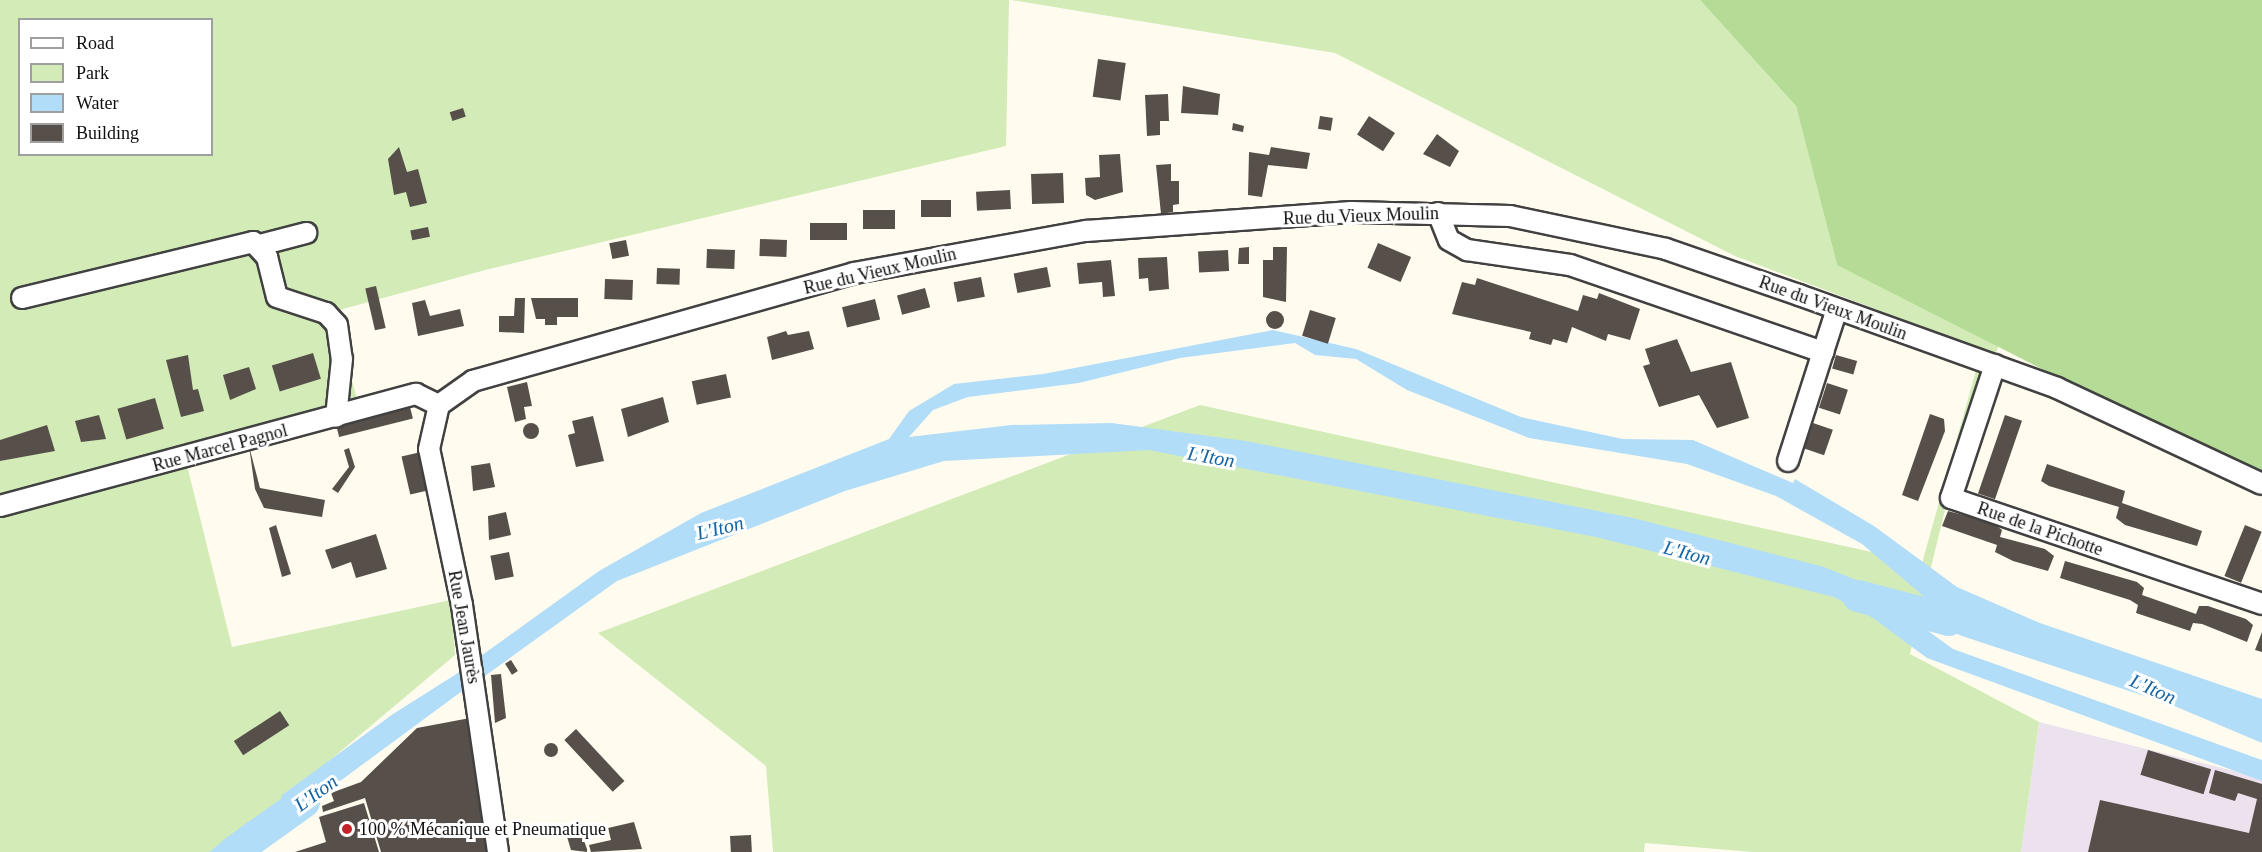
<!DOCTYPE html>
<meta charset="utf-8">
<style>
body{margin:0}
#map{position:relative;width:2262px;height:852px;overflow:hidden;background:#fffcef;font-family:Georgia,serif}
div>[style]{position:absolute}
.industrial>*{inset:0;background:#ece2ed}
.green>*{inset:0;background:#d2ebb7}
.forest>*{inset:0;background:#b5dc96}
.water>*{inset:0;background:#b2ddf8}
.river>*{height:32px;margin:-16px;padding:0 16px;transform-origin:16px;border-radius:16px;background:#b2ddf8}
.building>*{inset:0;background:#574f4a;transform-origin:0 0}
.round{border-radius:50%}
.roads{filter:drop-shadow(2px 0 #414141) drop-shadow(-2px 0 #414141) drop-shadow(0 2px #414141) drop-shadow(0 -2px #414141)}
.minor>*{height:20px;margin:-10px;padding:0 10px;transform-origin:10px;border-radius:10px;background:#fff}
.dots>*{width:16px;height:16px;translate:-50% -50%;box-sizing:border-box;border:3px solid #fff;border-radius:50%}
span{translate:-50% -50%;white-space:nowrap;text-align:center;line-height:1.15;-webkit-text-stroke:6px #fff;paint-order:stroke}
.street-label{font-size:18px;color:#0e0e0e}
.poi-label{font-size:18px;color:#0e0e0e}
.left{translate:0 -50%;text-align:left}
.water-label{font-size:20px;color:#1364a4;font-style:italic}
.legend{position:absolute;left:18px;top:18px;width:195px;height:138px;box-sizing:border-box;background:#fff;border:2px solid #9f9f9f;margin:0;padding:8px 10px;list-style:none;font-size:18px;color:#0e0e0e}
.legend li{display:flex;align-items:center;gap:12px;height:30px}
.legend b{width:30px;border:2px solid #9f9f9f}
</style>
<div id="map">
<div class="industrial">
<i style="clip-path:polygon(2039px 722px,2262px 778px,2262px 852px,2021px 852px)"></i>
</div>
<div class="green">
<i style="clip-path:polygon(evenodd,0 0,1009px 0,1006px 146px,489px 269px,332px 312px,357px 398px,182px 445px,232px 647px,451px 600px,455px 655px,240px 836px,209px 852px,0 852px,0 0,20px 20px,212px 20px,212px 154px,20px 154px,20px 20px)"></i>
<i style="clip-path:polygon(1011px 0,1700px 0,1796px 106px,1837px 265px,2000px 341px,1951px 485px,1910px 654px,2039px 722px,2021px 852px,1753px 852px,1645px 843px,1644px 852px,773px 852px,766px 766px,598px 633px,1200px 405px,1922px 563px,1982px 349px,1735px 256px,1335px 53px)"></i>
</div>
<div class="forest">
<i style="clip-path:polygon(1700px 0,2262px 0,2262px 481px,1837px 265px,1796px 106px)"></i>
</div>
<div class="water">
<i style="clip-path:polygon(evenodd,1273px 330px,1356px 349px,1521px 417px,1623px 439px,1693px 440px,1793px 483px,1795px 479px,1874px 526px,1957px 587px,2040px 623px,2262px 699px,2262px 743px,2172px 705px,1962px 636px,1898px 609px,1953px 649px,2262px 760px,2262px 781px,1927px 658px,1873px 618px,1834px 597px,1596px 537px,1149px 450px,944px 461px,845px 491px,617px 581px,482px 678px,478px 658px,599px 571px,701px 513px,889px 439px,909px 411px,954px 384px,1043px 374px,1273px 330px,1295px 343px,1315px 355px,1356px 359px,1407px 390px,1529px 438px,1687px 464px,1776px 496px,1862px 544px,1934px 605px,1901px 598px,1824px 567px,1633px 518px,1246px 441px,1112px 423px,1011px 425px,909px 437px,933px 410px,968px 397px,1079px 383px,1180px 358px,1295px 343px)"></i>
<i style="clip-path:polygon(469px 666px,473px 683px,328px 790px,234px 852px,209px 852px,249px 821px,279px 808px,282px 795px,393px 714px)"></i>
</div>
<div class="river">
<i style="left:1858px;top:596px;width:94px;rotate:14.8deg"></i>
<i style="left:234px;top:852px;width:86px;rotate:-35.5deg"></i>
</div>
<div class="building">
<i style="left:1098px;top:59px;width:28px;height:38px;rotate:8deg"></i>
<i style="clip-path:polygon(1183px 86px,1220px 94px,1218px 115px,1181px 113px)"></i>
<i style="clip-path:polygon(1168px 94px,1169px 121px,1160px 121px,1160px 135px,1147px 136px,1145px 95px)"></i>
<i style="left:463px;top:108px;width:9px;height:14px;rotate:72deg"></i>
<i style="left:1320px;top:116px;width:13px;height:13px;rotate:9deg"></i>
<i style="left:1369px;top:116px;width:31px;height:22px;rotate:33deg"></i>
<i style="clip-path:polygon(1233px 123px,1244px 126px,1243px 132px,1232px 130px)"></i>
<i style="clip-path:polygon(1437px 134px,1459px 151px,1450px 167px,1423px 154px)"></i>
<i style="clip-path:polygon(399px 147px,407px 172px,418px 169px,427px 203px,410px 207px,406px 192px,394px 195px,388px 159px)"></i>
<i style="clip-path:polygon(1271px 147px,1310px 153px,1307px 169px,1268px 165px,1262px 197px,1248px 195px,1249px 152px,1269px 155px)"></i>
<i style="clip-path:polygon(1120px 154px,1123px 192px,1095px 200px,1086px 195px,1085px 178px,1100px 177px,1099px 155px)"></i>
<i style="clip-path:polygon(1171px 164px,1171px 181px,1179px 181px,1179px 204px,1173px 205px,1173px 212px,1161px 214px,1156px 165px)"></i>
<i style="left:1063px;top:173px;width:30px;height:32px;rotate:88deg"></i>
<i style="left:1010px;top:190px;width:19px;height:34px;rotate:87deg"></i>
<i style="left:921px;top:200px;width:30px;height:17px"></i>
<i style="left:895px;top:210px;width:19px;height:32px;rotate:90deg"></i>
<i style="left:810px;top:223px;width:37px;height:17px"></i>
<i style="left:428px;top:227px;width:10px;height:18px;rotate:79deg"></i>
<i style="left:760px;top:239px;width:27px;height:17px;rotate:2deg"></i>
<i style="left:626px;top:240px;width:16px;height:17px;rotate:79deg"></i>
<i style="left:1378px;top:243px;width:36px;height:27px;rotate:23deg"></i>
<i style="clip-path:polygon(1249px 247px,1249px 264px,1238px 264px,1239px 248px)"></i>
<i style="clip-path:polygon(1273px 247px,1287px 247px,1286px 302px,1263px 297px,1263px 260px,1273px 260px)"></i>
<i style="left:707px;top:249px;width:28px;height:19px;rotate:2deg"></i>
<i style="left:1228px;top:250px;width:21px;height:30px;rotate:87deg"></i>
<i style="clip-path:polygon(1167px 257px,1169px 289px,1149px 291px,1148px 278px,1139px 279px,1138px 258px)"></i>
<i style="clip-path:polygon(1111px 260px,1115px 296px,1103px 297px,1102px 282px,1079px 284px,1077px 263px)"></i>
<i style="left:1047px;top:267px;width:20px;height:34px;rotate:79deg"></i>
<i style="left:657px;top:268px;width:23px;height:16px;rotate:2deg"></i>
<i style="left:981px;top:277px;width:20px;height:28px;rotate:79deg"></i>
<i style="clip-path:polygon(1477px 278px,1578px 311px,1583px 295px,1597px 299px,1599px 293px,1640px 309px,1630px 340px,1608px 334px,1606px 341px,1572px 327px,1567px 343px,1553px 339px,1551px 345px,1529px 339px,1531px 332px,1452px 314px,1462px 282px,1475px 285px)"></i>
<i style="left:605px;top:279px;width:28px;height:20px;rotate:2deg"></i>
<i style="left:376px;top:286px;width:43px;height:11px;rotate:77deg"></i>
<i style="left:925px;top:288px;width:20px;height:29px;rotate:75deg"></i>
<i style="clip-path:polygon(515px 298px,525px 298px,524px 333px,499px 332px,499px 316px,514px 316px)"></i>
<i style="clip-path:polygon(531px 298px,578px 298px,578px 317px,557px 317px,557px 325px,545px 325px,545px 319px,536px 319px)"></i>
<i style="left:875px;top:299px;width:21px;height:34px;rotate:76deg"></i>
<i style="clip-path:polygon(425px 300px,430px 316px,460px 309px,464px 326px,418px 336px,412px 303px)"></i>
<i style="left:1310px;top:310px;width:27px;height:27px;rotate:17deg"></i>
<i class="round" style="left:1266px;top:311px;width:18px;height:18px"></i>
<i style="clip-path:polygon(786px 331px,788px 335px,809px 331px,814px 349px,772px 360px,767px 337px)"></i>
<i style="clip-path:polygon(1677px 339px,1691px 372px,1731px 362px,1749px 418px,1717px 428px,1699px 395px,1659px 407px,1643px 366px,1650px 364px,1645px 349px)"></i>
<i style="left:313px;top:353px;width:27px;height:43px;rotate:73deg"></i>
<i style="clip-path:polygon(188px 355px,193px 390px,198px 389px,204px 411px,181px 417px,166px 360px)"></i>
<i style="left:1836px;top:355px;width:22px;height:14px;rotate:16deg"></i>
<i style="clip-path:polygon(249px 367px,256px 389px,230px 400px,223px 375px)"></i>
<i style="left:726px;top:374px;width:24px;height:35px;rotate:78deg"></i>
<i style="clip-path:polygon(527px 382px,532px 406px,524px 407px,526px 419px,515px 422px,507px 387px)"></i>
<i style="left:1827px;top:383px;width:22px;height:26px;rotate:18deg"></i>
<i style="clip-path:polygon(663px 397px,669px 422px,628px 437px,621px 409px)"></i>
<i style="left:155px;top:398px;width:32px;height:39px;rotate:74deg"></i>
<i style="left:409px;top:403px;width:16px;height:76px;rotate:76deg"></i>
<i style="clip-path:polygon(1930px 414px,1944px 419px,1945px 431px,1918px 501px,1902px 495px)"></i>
<i style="clip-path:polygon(99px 415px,106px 439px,81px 442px,75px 421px)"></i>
<i style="left:2005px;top:415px;width:18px;height:83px;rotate:19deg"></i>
<i style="clip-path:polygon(593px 416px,604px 461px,576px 467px,568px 435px,575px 433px,572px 421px)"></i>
<i class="round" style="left:523px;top:423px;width:16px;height:16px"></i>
<i style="left:1813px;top:423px;width:21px;height:27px;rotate:19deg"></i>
<i style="clip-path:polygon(47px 425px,55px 451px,0 461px,0 440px)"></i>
<i style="clip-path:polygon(249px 446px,260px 488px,325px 500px,322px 517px,264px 508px,255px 489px)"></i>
<i style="clip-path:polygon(349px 448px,355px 467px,338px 493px,332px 489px,349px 467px,344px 450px)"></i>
<i style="left:421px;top:452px;width:39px;height:20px;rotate:77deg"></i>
<i style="clip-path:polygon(490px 463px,495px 487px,473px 491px,471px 466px)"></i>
<i style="clip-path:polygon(2047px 464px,2125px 491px,2122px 503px,2202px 531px,2197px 546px,2125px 525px,2116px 518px,2119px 507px,2049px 486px,2041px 481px)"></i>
<i style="clip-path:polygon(1948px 511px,1993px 523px,2002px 530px,2000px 537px,2045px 549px,2054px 556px,2048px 571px,2013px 561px,1995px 552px,1997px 545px,1942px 526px)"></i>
<i style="clip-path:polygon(506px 512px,511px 535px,489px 540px,488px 516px)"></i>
<i style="clip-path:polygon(276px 525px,291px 574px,282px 577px,269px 528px)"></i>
<i style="left:2245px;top:525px;width:18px;height:55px;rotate:22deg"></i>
<i style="clip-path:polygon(376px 534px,387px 569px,356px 578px,351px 562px,332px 569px,325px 550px)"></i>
<i style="left:509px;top:552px;width:25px;height:19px;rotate:79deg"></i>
<i style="clip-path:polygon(2065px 561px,2137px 582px,2144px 588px,2142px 595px,2196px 614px,2199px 606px,2208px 606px,2246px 619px,2253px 625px,2247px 642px,2202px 624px,2193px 623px,2190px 631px,2136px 613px,2138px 605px,2130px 600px,2060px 578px)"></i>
<i style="clip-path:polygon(2262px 632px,2262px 652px,2255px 650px)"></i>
<i style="left:511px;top:660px;width:13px;height:7px;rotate:58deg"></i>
<i style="clip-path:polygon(501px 674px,506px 718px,495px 723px,491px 675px)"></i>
<i style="left:280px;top:711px;width:17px;height:55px;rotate:57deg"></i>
<i style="clip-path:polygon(470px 718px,489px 852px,381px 852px,365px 798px,323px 812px,322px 806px,334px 801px,331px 793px,361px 782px,417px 728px)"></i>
<i style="left:576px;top:729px;width:71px;height:16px;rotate:47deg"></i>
<i class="round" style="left:544px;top:743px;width:14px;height:14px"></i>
<i style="left:2148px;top:750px;width:66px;height:26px;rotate:17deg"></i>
<i style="clip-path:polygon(2215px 770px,2262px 784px,2262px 852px,2088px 852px,2100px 800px,2249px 833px,2257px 799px,2238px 793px,2235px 801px,2209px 793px)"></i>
<i style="clip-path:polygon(364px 803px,379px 852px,295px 852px,326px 842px,319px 817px)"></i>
<i style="clip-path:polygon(634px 822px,642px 849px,591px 852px,589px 845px,611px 840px,608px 828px)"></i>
<i style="clip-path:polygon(579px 827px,587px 849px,587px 852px,571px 850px,565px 830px)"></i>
<i style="left:751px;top:835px;width:17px;height:21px;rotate:87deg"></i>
</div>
<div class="roads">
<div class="minor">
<i style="left:1438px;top:213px;width:29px;rotate:68deg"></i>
<i style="left:1449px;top:240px;width:21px;rotate:29deg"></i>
<i style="left:1467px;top:250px;width:104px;rotate:8.3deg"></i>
<i style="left:1570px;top:265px;width:268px;rotate:19deg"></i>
<i style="left:1823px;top:352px;width:45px;rotate:-72deg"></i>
<i style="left:260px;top:245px;width:48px;rotate:-14.6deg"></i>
<i style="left:22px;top:298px;width:238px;rotate:-13.6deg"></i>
<i style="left:253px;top:242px;width:21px;rotate:47deg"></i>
<i style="left:267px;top:257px;width:41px;rotate:76deg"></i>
<i style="left:277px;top:297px;width:52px;rotate:18.1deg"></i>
<i style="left:326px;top:313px;width:16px;rotate:47deg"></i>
<i style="left:337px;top:325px;width:34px;rotate:82deg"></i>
<i style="left:342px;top:359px;width:58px;rotate:95.9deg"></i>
<i style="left:1995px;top:365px;width:140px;rotate:108.3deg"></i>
<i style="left:1951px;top:498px;width:329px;rotate:18.8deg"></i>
<i style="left:1788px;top:461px;width:114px;rotate:-72.2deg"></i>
<i style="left:0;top:506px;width:431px;rotate:-15.1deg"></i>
<i style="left:416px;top:394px;width:25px;rotate:26deg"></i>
<i style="left:498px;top:852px;width:250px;rotate:-98.3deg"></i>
<i style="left:462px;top:605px;width:159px;rotate:-101.9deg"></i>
<i style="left:429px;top:449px;width:45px;rotate:-77.2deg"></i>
<i style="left:439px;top:405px;width:42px;rotate:-35.2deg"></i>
<i style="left:473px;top:381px;width:396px;rotate:-15.8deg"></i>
<i style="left:854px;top:273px;width:236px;rotate:-10.3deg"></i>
<i style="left:1086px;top:231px;width:266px;rotate:-4.1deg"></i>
<i style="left:1351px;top:212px;width:159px;rotate:1.4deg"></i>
<i style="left:1510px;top:216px;width:159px;rotate:11.9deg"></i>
<i style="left:1666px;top:249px;width:141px;rotate:19.1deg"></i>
<i style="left:1799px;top:295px;width:274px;rotate:19.8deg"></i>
<i style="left:2057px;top:388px;width:226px;rotate:25.1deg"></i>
</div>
</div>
<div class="dots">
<i style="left:347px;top:829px;background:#c22228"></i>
</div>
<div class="street-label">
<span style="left:1361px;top:216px;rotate:-2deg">Rue du Vieux Moulin</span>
<span style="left:880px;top:271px;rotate:-13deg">Rue du Vieux Moulin</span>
<span style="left:1833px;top:308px;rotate:20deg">Rue du Vieux Moulin</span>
<span style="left:220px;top:448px;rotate:-15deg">Rue Marcel Pagnol</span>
<span style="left:2040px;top:529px;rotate:19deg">Rue de la Pichotte</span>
<span style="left:464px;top:627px;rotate:80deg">Rue Jean Jaurès</span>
</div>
<div class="poi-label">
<span class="left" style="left:359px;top:829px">100 % Mécanique et Pneumatique</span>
</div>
<div class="water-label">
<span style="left:1211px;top:457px;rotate:10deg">L'Iton</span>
<span style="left:720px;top:528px;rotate:-14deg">L'Iton</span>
<span style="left:1687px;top:553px;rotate:15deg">L'Iton</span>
<span style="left:2153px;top:689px;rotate:24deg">L'Iton</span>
<span style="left:316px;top:793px;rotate:-36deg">L'Iton</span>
</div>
<ul class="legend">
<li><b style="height:8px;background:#fff"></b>Road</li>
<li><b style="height:16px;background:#d2ebb7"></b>Park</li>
<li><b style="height:16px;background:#b2ddf8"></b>Water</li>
<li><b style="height:16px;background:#574f4a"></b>Building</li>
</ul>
</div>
